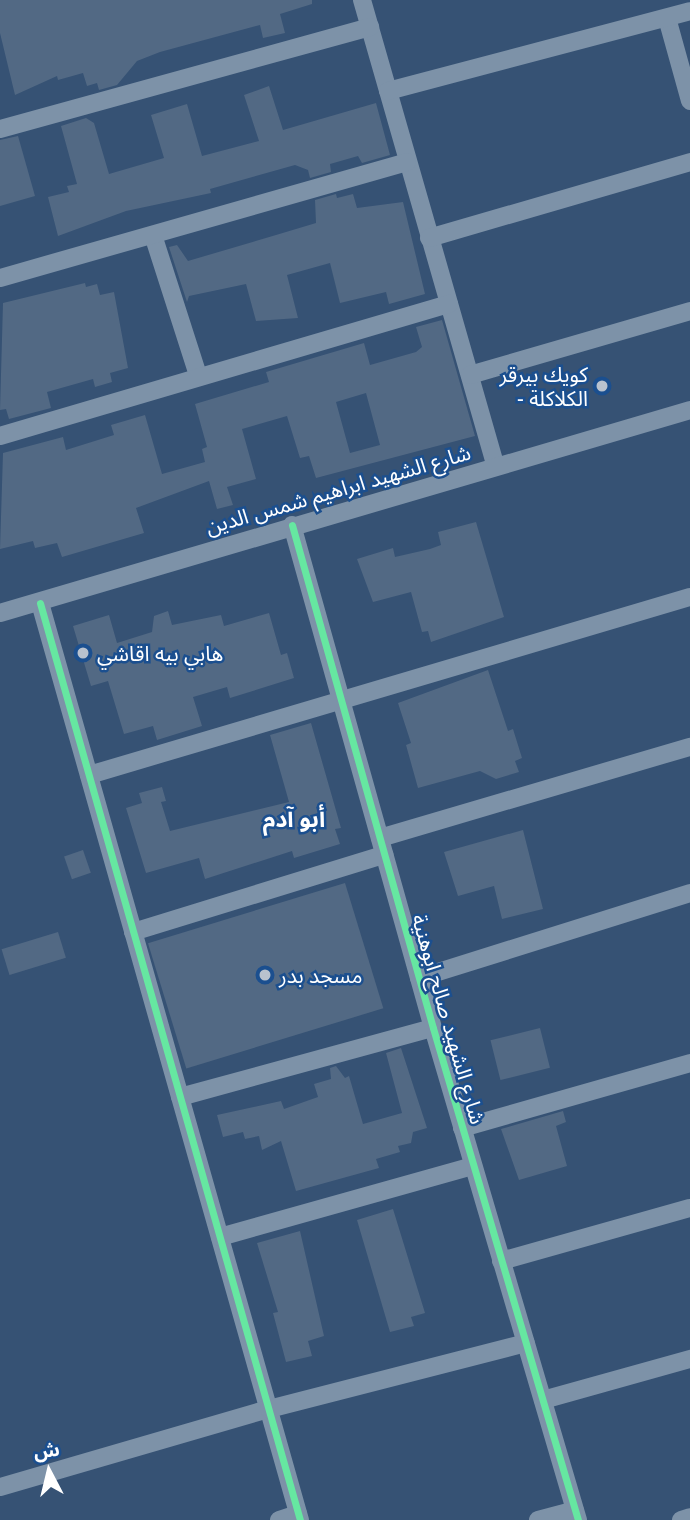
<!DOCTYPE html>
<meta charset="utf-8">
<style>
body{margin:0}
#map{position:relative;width:690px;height:1520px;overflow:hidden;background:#365274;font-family:"Noto Sans","Noto Sans Arabic",sans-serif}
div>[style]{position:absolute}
.building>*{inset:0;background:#526984;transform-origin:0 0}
.street>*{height:18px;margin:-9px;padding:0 9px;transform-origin:9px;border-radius:9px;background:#7d92a8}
.cycleway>*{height:7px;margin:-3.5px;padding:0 3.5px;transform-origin:3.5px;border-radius:3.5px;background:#66e7a1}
.dots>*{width:19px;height:19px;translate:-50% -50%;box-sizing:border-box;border:4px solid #1b4f8f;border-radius:50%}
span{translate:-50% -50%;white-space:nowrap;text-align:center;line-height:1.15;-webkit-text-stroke:5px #1b4f8f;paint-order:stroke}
.poi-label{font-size:21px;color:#fff}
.right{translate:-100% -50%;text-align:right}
.left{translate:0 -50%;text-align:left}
.street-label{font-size:21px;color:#fff}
.neighbourhood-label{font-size:23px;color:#fff;font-weight:700}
.north{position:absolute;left:14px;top:1436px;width:70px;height:70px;-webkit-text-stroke:5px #1b4f8f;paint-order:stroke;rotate:353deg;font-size:19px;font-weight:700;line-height:28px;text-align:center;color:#fff}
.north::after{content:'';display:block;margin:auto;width:24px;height:32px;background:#fff;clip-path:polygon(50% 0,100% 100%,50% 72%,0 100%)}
</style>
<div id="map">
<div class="building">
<i style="clip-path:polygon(0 0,312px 0,312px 4px,280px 14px,285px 33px,263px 38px,260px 25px,160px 52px,137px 61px,117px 85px,99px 90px,97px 83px,87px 86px,83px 73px,58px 80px,57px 76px,15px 95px,0 33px)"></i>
<i style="clip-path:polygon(269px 86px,283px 130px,376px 103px,390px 155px,362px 163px,358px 156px,330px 164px,331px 172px,310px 178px,308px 170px,295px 165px,210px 189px,211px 193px,126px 211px,58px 236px,48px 197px,69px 192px,67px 186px,77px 184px,61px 126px,86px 118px,94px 123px,109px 174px,164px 158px,151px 115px,187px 104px,202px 156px,259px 141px,244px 95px)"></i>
<i style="clip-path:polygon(18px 136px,35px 196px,0 206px,0 140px)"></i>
<i style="clip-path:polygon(336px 194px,337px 198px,353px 194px,357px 208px,403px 202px,425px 294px,389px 304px,386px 292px,340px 303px,330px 263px,287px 275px,298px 318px,256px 321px,246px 284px,189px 296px,187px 302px,169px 247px,177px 245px,188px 261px,276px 235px,316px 223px,315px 200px)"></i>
<i style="clip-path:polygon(85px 283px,86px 287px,97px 284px,100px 295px,114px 292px,128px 368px,110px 373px,112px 382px,95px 387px,93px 379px,47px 392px,51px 408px,9px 419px,6px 409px,0 410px,3px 303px)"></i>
<i style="clip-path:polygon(evenodd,442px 320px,475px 436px,316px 478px,309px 456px,300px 458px,287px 416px,242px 429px,256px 479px,227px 487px,233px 505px,217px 509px,209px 481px,136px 508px,144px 533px,62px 557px,57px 543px,35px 548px,33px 541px,0 549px,3px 453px,63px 437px,66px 450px,114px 435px,111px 425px,145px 415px,162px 474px,205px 462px,202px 449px,207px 447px,195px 404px,269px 382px,266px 372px,364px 343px,370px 365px,416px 352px,422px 347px,416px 327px,442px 320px,366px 393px,380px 445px,350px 453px,336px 402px,366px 393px)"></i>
<i style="clip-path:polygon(476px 522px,504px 617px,431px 642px,428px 631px,422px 632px,411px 592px,373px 602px,357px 559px,393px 548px,395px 557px,430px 549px,441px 545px,438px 532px)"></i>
<i style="clip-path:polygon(168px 611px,172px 625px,221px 615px,224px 626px,269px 613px,281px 655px,287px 653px,294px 678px,230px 698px,227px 687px,193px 697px,202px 726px,157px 740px,153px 726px,124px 734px,108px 681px,91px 686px,73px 626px,109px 615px,117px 643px,152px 632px,154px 616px)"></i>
<i style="clip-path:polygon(488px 670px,508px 731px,513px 729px,522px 758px,515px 761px,519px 772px,496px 779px,480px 771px,418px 788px,406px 745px,411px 743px,398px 703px)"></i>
<i style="clip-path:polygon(311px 723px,341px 828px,335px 829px,340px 844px,294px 858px,292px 851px,205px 879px,199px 858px,146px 873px,126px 808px,142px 803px,139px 793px,162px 787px,166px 801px,161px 802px,170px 831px,289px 802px,270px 735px)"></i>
<i style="clip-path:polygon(523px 830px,543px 909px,502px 919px,494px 886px,458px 896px,444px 852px)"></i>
<i style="left:83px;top:850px;width:24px;height:20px;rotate:71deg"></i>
<i style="left:345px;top:883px;width:131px;height:206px;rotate:73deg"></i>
<i style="left:58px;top:932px;width:27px;height:59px;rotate:73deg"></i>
<i style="left:540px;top:1028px;width:41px;height:51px;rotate:76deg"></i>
<i style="clip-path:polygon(401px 1048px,427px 1128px,413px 1132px,411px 1143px,398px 1146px,400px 1152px,376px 1159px,379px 1168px,296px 1191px,281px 1141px,262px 1150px,259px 1136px,245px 1139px,243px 1132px,223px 1137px,217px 1115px,281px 1101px,284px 1109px,318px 1097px,314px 1084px,331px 1079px,330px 1068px,336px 1066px,345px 1078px,349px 1076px,363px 1124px,402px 1113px,386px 1053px)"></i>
<i style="clip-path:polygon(563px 1111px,566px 1122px,556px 1126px,567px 1166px,519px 1180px,501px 1129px)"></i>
<i style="clip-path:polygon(393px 1209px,425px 1313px,411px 1317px,414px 1326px,390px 1332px,357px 1220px)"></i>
<i style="clip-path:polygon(300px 1231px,324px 1336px,308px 1341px,312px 1356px,286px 1362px,273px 1313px,278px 1312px,257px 1243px)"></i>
</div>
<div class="street">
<i style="left:362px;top:0;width:485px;rotate:74deg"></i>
<i style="left:667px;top:18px;width:86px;rotate:74.5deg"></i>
<i style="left:388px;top:91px;width:312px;rotate:-14.8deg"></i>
<i style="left:0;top:129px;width:384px;rotate:-15.4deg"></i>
<i style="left:153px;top:235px;width:147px;rotate:72.2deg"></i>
<i style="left:429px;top:238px;width:272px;rotate:-16.2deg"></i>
<i style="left:0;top:278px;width:423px;rotate:-15.9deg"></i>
<i style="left:470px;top:375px;width:229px;rotate:-16.2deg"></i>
<i style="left:0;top:436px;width:468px;rotate:-16.4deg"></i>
<i style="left:292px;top:525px;width:522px;rotate:74.34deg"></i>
<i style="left:433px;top:1028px;width:513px;rotate:73.58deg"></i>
<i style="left:40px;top:603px;width:953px;rotate:74.17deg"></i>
<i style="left:0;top:613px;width:719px;rotate:-16.39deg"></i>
<i style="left:89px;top:775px;width:627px;rotate:-16.5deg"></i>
<i style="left:380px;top:838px;width:323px;rotate:-16.4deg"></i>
<i style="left:133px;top:932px;width:263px;rotate:-17.1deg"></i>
<i style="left:419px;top:978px;width:284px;rotate:-17.4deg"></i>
<i style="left:180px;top:1097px;width:262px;rotate:-15.3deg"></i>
<i style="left:462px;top:1128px;width:237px;rotate:-15.9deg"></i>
<i style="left:220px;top:1237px;width:263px;rotate:-15.7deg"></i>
<i style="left:501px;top:1261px;width:196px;rotate:-15.7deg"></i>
<i style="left:543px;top:1400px;width:153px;rotate:-15.6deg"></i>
<i style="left:0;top:1487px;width:280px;rotate:-16.2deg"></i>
<i style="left:269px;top:1409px;width:265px;rotate:-14.4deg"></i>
<i style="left:279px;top:1520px;width:20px;rotate:-18deg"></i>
<i style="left:538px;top:1520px;width:38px;rotate:-15deg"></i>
<i style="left:681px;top:1520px;width:9px;rotate:-18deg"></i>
</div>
<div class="cycleway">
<i style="left:292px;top:525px;width:522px;rotate:74.34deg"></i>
<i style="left:433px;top:1028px;width:513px;rotate:73.58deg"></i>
<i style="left:40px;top:603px;width:953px;rotate:74.17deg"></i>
</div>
<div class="dots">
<i style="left:602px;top:386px;background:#b9c2ce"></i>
<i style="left:83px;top:653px;background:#b9c2ce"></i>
<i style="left:265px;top:975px;background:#b9c2ce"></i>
</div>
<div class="poi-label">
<span class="right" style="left:588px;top:386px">كويك بيرقر<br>- الكلاكلة</span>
<span class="left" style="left:97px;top:653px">هابي بيه اقاشي</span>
<span class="left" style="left:279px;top:975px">مسجد بدر</span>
</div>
<div class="street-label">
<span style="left:338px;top:489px;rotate:-16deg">شارع الشهيد ابراهيم شمس الدين</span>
<span style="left:449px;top:1019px;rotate:74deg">شارع الشهيد صالح ابوهنية</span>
</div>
<div class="neighbourhood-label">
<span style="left:294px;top:818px">أبو آدم</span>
</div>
<div class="north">ش</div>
</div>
